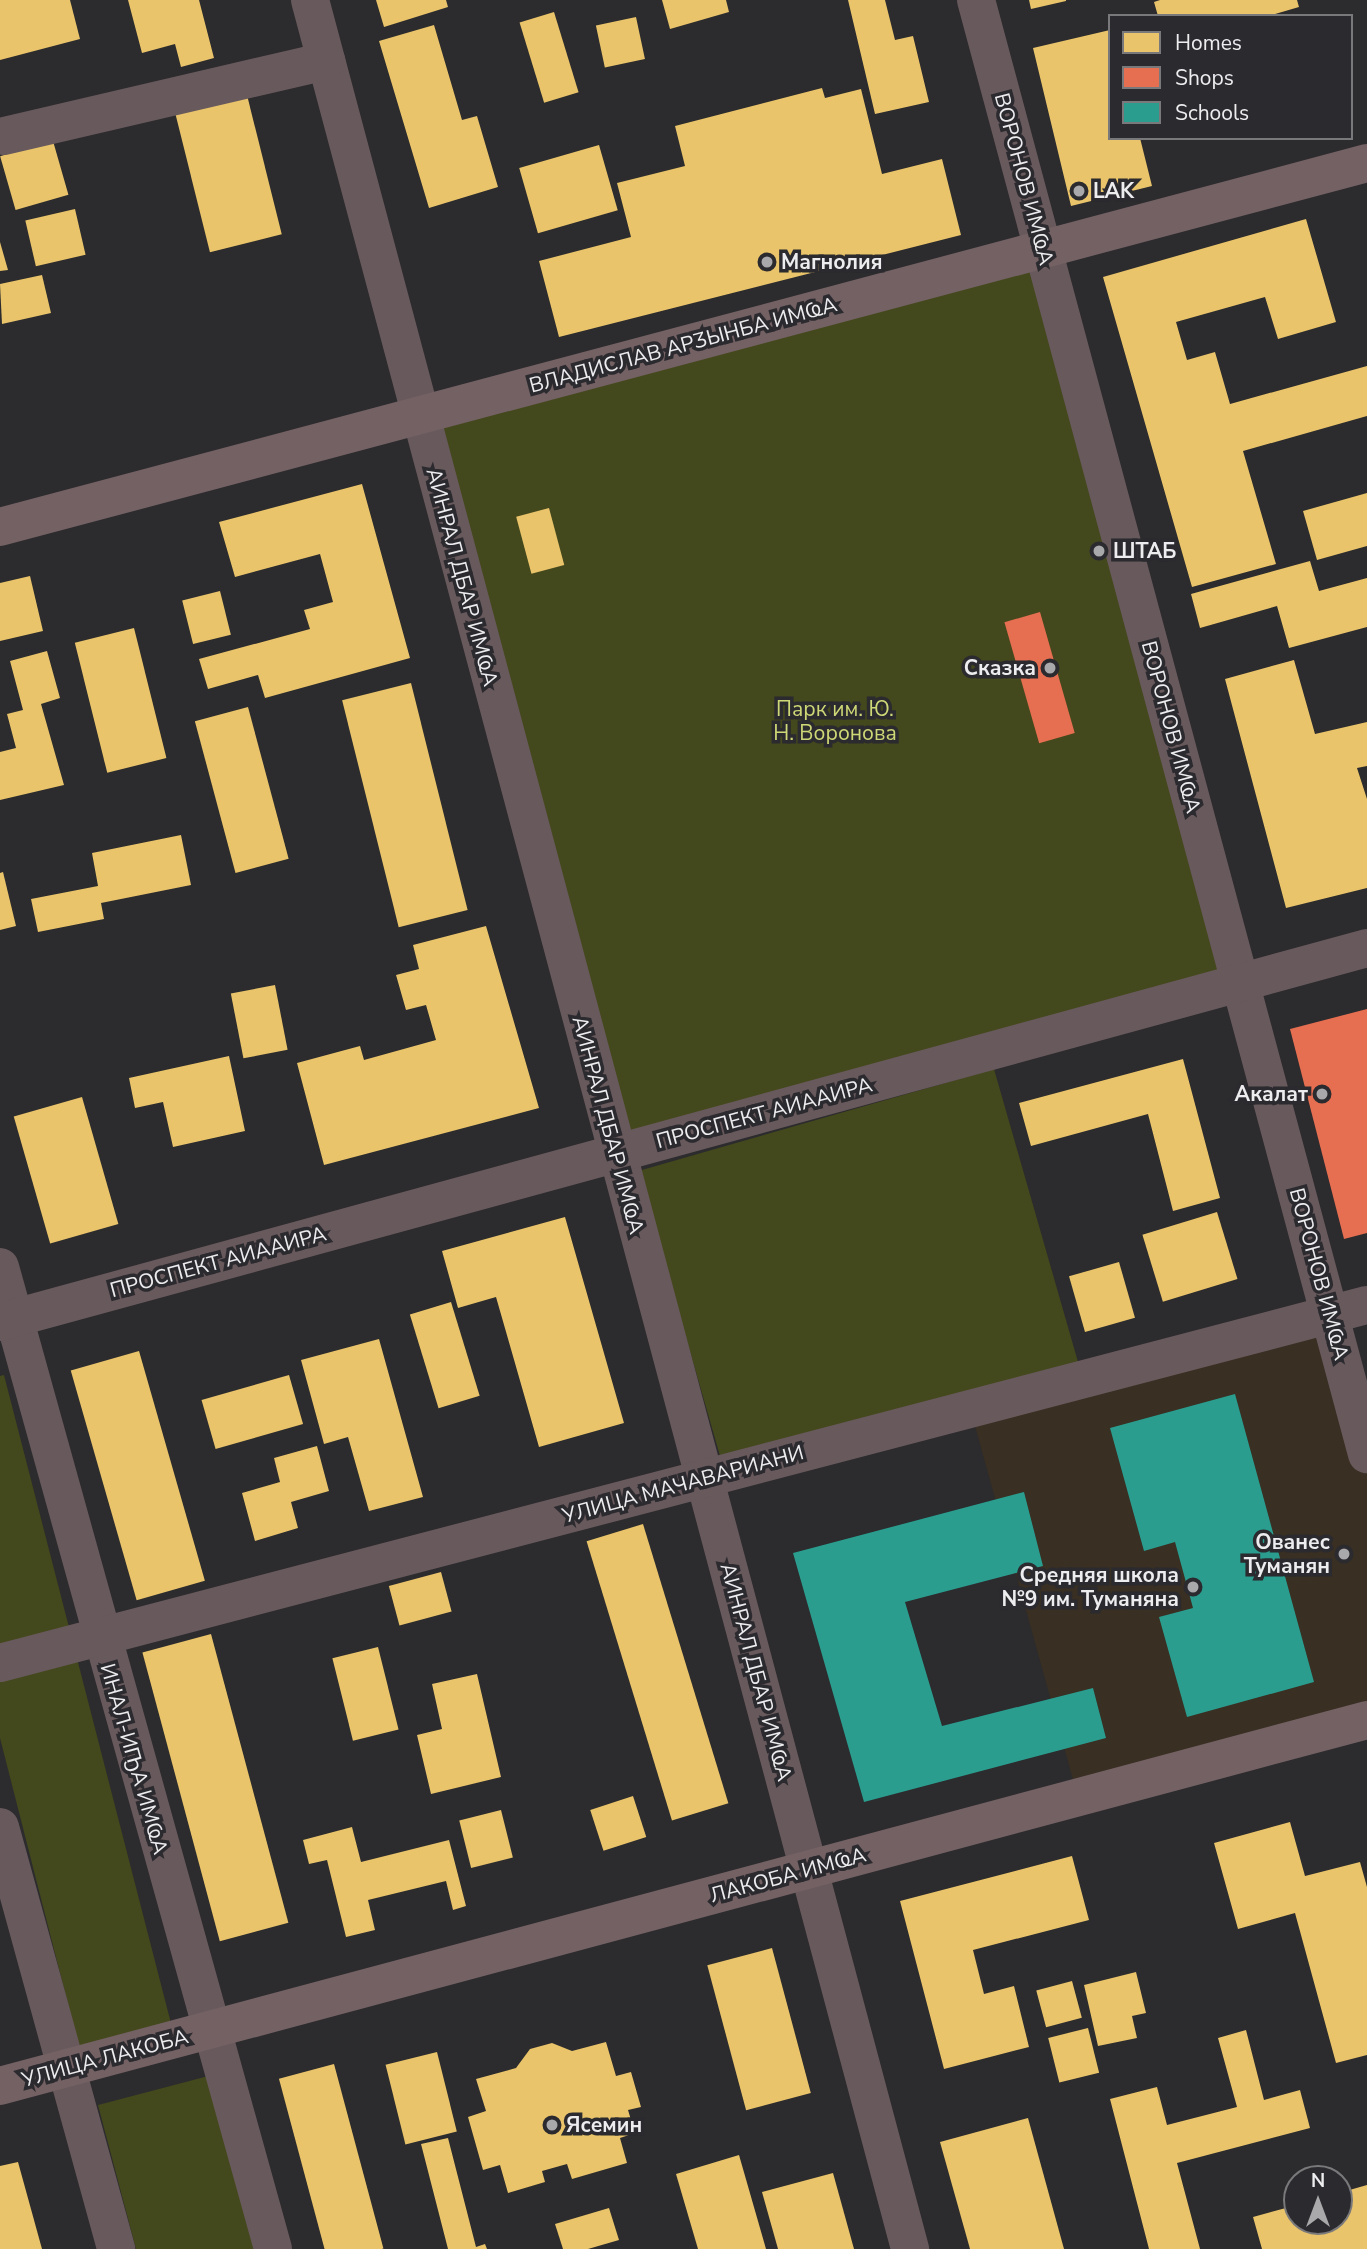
<!DOCTYPE html>
<meta charset="utf-8">
<style>
body{margin:0}
#map{position:relative;width:1367px;height:2249px;overflow:hidden;background:#2c2b2d;font-family:"Nunito Sans",sans-serif}
div>[style]{position:absolute}
.education>*{inset:0;background:#392f23}
.green>*{inset:0;background:#44481d;transform-origin:0 0}
.homes>*{inset:0;background:#e9c46a;transform-origin:0 0}
.shops>*{inset:0;background:#e76f51;transform-origin:0 0}
.schools>*{inset:0;background:#2a9d8f}
.minor>*{height:38px;margin:-19px;padding:0 19px;transform-origin:19px;border-radius:19px;background:#68595c}
.major>*{height:38px;margin:-19px;padding:0 19px;transform-origin:19px;border-radius:19px;background:#736164}
.dots>*{width:19px;height:19px;translate:-50% -50%;box-sizing:border-box;border:4px solid #2b2a2e;border-radius:50%}
span{translate:-50% -50%;white-space:nowrap;text-align:center;line-height:1.15;-webkit-text-stroke:7px #2b2a2e;paint-order:stroke}
.street-label{font-size:21px;color:#edecef}
.poi-label{font-size:21px;color:#edecef;font-weight:700}
.left{translate:0 -50%;text-align:left}
.right{translate:-100% -50%;text-align:right}
.park-label{font-size:21px;color:#cfd876}
.legend{position:absolute;left:1108px;top:14px;width:245px;height:126px;box-sizing:border-box;background:#2b2a2e;border:2px solid #79787b;margin:0;padding:9px 12px;list-style:none;font-size:21px;color:#edecef}
.legend li{display:flex;align-items:center;gap:14px;height:35px}
.legend b{width:35px;border:2px solid #79787b}
.north{position:absolute;left:1283px;top:2165px;width:70px;height:70px;box-sizing:border-box;background:#2b2a2e;border:2px solid #79787b;border-radius:50%;rotate:0deg;font-size:19px;font-weight:700;line-height:28px;text-align:center;color:#edecef}
.north::after{content:'';display:block;margin:auto;width:24px;height:32px;background:#a9a8ab;clip-path:polygon(50% 0,100% 100%,50% 72%,0 100%)}
</style>
<div id="map">
<div class="education">
<i style="clip-path:polygon(1330px 1314px,1367px 1454px,1367px 1720px,1077px 1794px,970px 1408px)"></i>
</div>
<div class="green">
<i style="left:1042px;top:250px;width:759px;height:645px;rotate:75deg"></i>
<i style="left:994px;top:1069px;width:315px;height:370px;rotate:74deg"></i>
<i style="clip-path:polygon(4px 1375px,174px 2035px,82px 2059px,0 1738px,0 1376px)"></i>
<i style="clip-path:polygon(216px 2074px,260px 2249px,136px 2249px,98px 2105px)"></i>
</div>
<div class="homes">
<i style="clip-path:polygon(0 0,70px 0,80px 39px,0 60px)"></i>
<i style="clip-path:polygon(128px 0,199px 0,214px 58px,181px 67px,175px 44px,142px 53px)"></i>
<i style="clip-path:polygon(376px 0,446px 0,448px 7px,384px 27px)"></i>
<i style="clip-path:polygon(662px 0,726px 0,729px 12px,670px 29px)"></i>
<i style="clip-path:polygon(848px 0,885px 0,895px 40px,913px 36px,929px 102px,875px 114px)"></i>
<i style="clip-path:polygon(1029px 0,1066px 0,1066px 1px,1031px 9px)"></i>
<i style="clip-path:polygon(1160px 0,1297px 0,1299px 7px,1268px 16px,1158px 16px,1154px 2px)"></i>
<i style="left:554px;top:12px;width:84px;height:36px;rotate:73deg"></i>
<i style="left:636px;top:17px;width:43px;height:41px;rotate:78deg"></i>
<i style="clip-path:polygon(434px 25px,462px 120px,477px 116px,498px 187px,429px 208px,379px 41px)"></i>
<i style="clip-path:polygon(1110px 30px,1110px 138px,1140px 138px,1152px 186px,1071px 206px,1033px 48px)"></i>
<i style="left:244px;top:83px;width:156px;height:74px;rotate:76deg"></i>
<i style="clip-path:polygon(822px 88px,825px 98px,861px 89px,882px 174px,942px 159px,961px 235px,559px 337px,539px 261px,631px 237px,617px 183px,685px 166px,675px 126px)"></i>
<i style="left:53px;top:141px;width:56px;height:55px;rotate:74deg"></i>
<i style="left:599px;top:145px;width:68px;height:83px;rotate:74deg"></i>
<i style="left:75px;top:209px;width:47px;height:51px;rotate:77deg"></i>
<i style="clip-path:polygon(1306px 219px,1336px 322px,1278px 339px,1265px 297px,1176px 322px,1187px 360px,1215px 352px,1230px 404px,1367px 366px,1367px 416px,1243px 451px,1276px 564px,1192px 587px,1103px 277px)"></i>
<i style="clip-path:polygon(0 242px,8px 270px,0 271px)"></i>
<i style="clip-path:polygon(42px 275px,51px 313px,2px 324px,0 284px)"></i>
<i style="clip-path:polygon(362px 484px,410px 658px,265px 698px,258px 675px,208px 689px,199px 659px,310px 629px,304px 610px,333px 602px,320px 554px,235px 577px,219px 522px)"></i>
<i style="clip-path:polygon(1367px 493px,1367px 546px,1317px 560px,1303px 511px)"></i>
<i style="left:549px;top:508px;width:59px;height:34px;rotate:75deg"></i>
<i style="clip-path:polygon(1310px 561px,1319px 591px,1367px 578px,1367px 627px,1289px 648px,1277px 606px,1200px 628px,1191px 594px)"></i>
<i style="clip-path:polygon(30px 576px,43px 631px,0 641px,0 583px)"></i>
<i style="left:220px;top:591px;width:45px;height:39px;rotate:76deg"></i>
<i style="left:134px;top:628px;width:134px;height:61px;rotate:76deg"></i>
<i style="clip-path:polygon(47px 651px,60px 698px,41px 704px,64px 785px,0 800px,0 752px,16px 748px,7px 714px,23px 710px,10px 661px)"></i>
<i style="clip-path:polygon(1294px 660px,1315px 734px,1367px 722px,1367px 766px,1357px 768px,1367px 799px,1367px 888px,1286px 908px,1225px 679px)"></i>
<i style="left:411px;top:683px;width:234px;height:71px;rotate:76deg"></i>
<i style="left:248px;top:707px;width:157px;height:55px;rotate:75deg"></i>
<i style="clip-path:polygon(181px 835px,191px 885px,101px 903px,104px 919px,38px 932px,31px 899px,98px 886px,92px 853px)"></i>
<i style="clip-path:polygon(3px 872px,16px 926px,0 930px,0 873px)"></i>
<i style="clip-path:polygon(486px 926px,539px 1108px,324px 1165px,297px 1063px,360px 1046px,364px 1060px,436px 1040px,426px 1005px,406px 1010px,396px 975px,419px 969px,413px 945px)"></i>
<i style="left:275px;top:985px;width:66px;height:45px;rotate:79deg"></i>
<i style="clip-path:polygon(229px 1056px,245px 1131px,173px 1147px,163px 1102px,135px 1108px,129px 1078px)"></i>
<i style="clip-path:polygon(1183px 1059px,1220px 1198px,1173px 1211px,1148px 1114px,1031px 1146px,1019px 1103px)"></i>
<i style="left:82px;top:1097px;width:132px;height:71px;rotate:74deg"></i>
<i style="left:1217px;top:1212px;width:70px;height:78px;rotate:73deg"></i>
<i style="clip-path:polygon(565px 1217px,624px 1423px,539px 1447px,496px 1297px,458px 1308px,442px 1251px)"></i>
<i style="left:1119px;top:1262px;width:58px;height:52px;rotate:74deg"></i>
<i style="left:451px;top:1302px;width:98px;height:43px;rotate:73deg"></i>
<i style="clip-path:polygon(379px 1339px,423px 1497px,369px 1511px,348px 1437px,324px 1444px,301px 1360px)"></i>
<i style="left:139px;top:1351px;width:239px;height:71px;rotate:74deg"></i>
<i style="left:289px;top:1375px;width:51px;height:91px;rotate:74deg"></i>
<i style="clip-path:polygon(317px 1446px,329px 1491px,291px 1502px,298px 1528px,255px 1541px,242px 1493px,280px 1482px,274px 1458px)"></i>
<i style="left:643px;top:1524px;width:292px;height:59px;rotate:73deg"></i>
<i style="left:441px;top:1572px;width:41px;height:54px;rotate:75deg"></i>
<i style="left:211px;top:1634px;width:299px;height:71px;rotate:75deg"></i>
<i style="left:378px;top:1647px;width:85px;height:47px;rotate:76deg"></i>
<i style="clip-path:polygon(477px 1674px,501px 1777px,431px 1794px,417px 1735px,442px 1729px,432px 1684px)"></i>
<i style="left:633px;top:1796px;width:43px;height:45px;rotate:72deg"></i>
<i style="left:501px;top:1810px;width:49px;height:43px;rotate:76deg"></i>
<i style="clip-path:polygon(1290px 1822px,1305px 1876px,1360px 1862px,1367px 1887px,1367px 2055px,1336px 2063px,1295px 1913px,1238px 1929px,1214px 1843px)"></i>
<i style="clip-path:polygon(352px 1827px,361px 1862px,449px 1840px,466px 1906px,453px 1910px,446px 1881px,368px 1900px,375px 1930px,346px 1937px,327px 1860px,309px 1864px,303px 1840px)"></i>
<i style="clip-path:polygon(1072px 1856px,1089px 1920px,973px 1950px,984px 1994px,1014px 1986px,1029px 2047px,944px 2069px,900px 1901px)"></i>
<i style="left:772px;top:1948px;width:150px;height:67px;rotate:75deg"></i>
<i style="clip-path:polygon(1136px 1972px,1146px 2013px,1132px 2016px,1137px 2038px,1098px 2046px,1084px 1985px)"></i>
<i style="left:1072px;top:1981px;width:38px;height:37px;rotate:75deg"></i>
<i style="left:1088px;top:2028px;width:46px;height:41px;rotate:76deg"></i>
<i style="clip-path:polygon(1246px 2030px,1264px 2100px,1300px 2090px,1310px 2128px,1177px 2163px,1200px 2249px,1149px 2249px,1110px 2099px,1157px 2087px,1167px 2125px,1237px 2107px,1218px 2038px)"></i>
<i style="clip-path:polygon(606px 2042px,616px 2076px,631px 2072px,641px 2107px,628px 2110px,635px 2133px,620px 2138px,627px 2163px,572px 2179px,567px 2164px,542px 2171px,545px 2182px,508px 2193px,500px 2165px,483px 2170px,468px 2117px,486px 2111px,476px 2079px,516px 2068px,530px 2049px,552px 2043px,572px 2051px)"></i>
<i style="left:437px;top:2052px;width:82px;height:53px;rotate:76deg"></i>
<i style="left:334px;top:2064px;width:191px;height:57px;rotate:75deg"></i>
<i style="clip-path:polygon(1028px 2118px,1064px 2249px,970px 2249px,940px 2142px)"></i>
<i style="clip-path:polygon(448px 2138px,476px 2247px,485px 2244px,487px 2249px,448px 2249px,421px 2144px)"></i>
<i style="clip-path:polygon(739px 2155px,766px 2249px,698px 2249px,676px 2174px)"></i>
<i style="clip-path:polygon(18px 2162px,42px 2249px,0 2249px,0 2166px)"></i>
<i style="clip-path:polygon(833px 2173px,854px 2249px,778px 2249px,762px 2192px)"></i>
<i style="clip-path:polygon(1367px 2185px,1367px 2249px,1262px 2249px,1253px 2217px,1297px 2205px,1297px 2221px,1339px 2221px,1339px 2193px)"></i>
<i style="clip-path:polygon(609px 2208px,619px 2240px,588px 2249px,563px 2249px,555px 2224px)"></i>
</div>
<div class="shops">
<i style="left:1040px;top:612px;width:126px;height:37px;rotate:74deg"></i>
<i style="clip-path:polygon(1367px 1009px,1367px 1233px,1344px 1239px,1290px 1029px)"></i>
</div>
<div class="schools">
<i style="clip-path:polygon(1235px 1394px,1314px 1682px,1187px 1717px,1159px 1617px,1193px 1608px,1175px 1542px,1144px 1551px,1110px 1428px)"></i>
<i style="clip-path:polygon(1024px 1492px,1043px 1566px,905px 1602px,942px 1726px,1093px 1688px,1106px 1738px,864px 1802px,793px 1553px)"></i>
</div>
<div class="minor">
<i style="left:310px;top:0;width:2328px;rotate:75.06deg"></i>
<i style="left:976px;top:0;width:1506px;rotate:74.95deg"></i>
<i style="left:4px;top:136px;width:331px;rotate:-13.1deg"></i>
<i style="left:0;top:1267px;width:1019px;rotate:74.46deg"></i>
<i style="left:0;top:1322px;width:1417px;rotate:-15.3deg"></i>
<i style="left:0;top:1663px;width:1413px;rotate:-14.68deg"></i>
<i style="left:0;top:1827px;width:438px;rotate:74.6deg"></i>
</div>
<div class="major">
<i style="left:0;top:527px;width:1415px;rotate:-14.91deg"></i>
<i style="left:0;top:2086px;width:1415px;rotate:-14.99deg"></i>
</div>
<div class="dots">
<i style="left:1079px;top:191px;background:#a9a8ab"></i>
<i style="left:767px;top:262px;background:#a9a8ab"></i>
<i style="left:1099px;top:551px;background:#a9a8ab"></i>
<i style="left:1050px;top:668px;background:#a9a8ab"></i>
<i style="left:1322px;top:1094px;background:#a9a8ab"></i>
<i style="left:1344px;top:1554px;background:#a9a8ab"></i>
<i style="left:1193px;top:1587px;background:#a9a8ab"></i>
<i style="left:552px;top:2125px;background:#a9a8ab"></i>
</div>
<div class="street-label">
<span style="left:1024px;top:179px;rotate:75deg">ВОРОНОВ ИМҨА</span>
<span style="left:683px;top:345px;rotate:-15deg">ВЛАДИСЛАВ АРӠЫНБА ИМҨА</span>
<span style="left:462px;top:577px;rotate:75deg">АИНРАЛ ДБАР ИМҨА</span>
<span style="left:1171px;top:727px;rotate:75deg">ВОРОНОВ ИМҨА</span>
<span style="left:764px;top:1113px;rotate:-15deg">ПРОСПЕКТ АИААИРА</span>
<span style="left:608px;top:1125px;rotate:75deg">АИНРАЛ ДБАР ИМҨА</span>
<span style="left:218px;top:1262px;rotate:-15deg">ПРОСПЕКТ АИААИРА</span>
<span style="left:1319px;top:1274px;rotate:75deg">ВОРОНОВ ИМҨА</span>
<span style="left:683px;top:1484px;rotate:-15deg">УЛИЦА МАЧАВАРИАНИ</span>
<span style="left:756px;top:1672px;rotate:75deg">АИНРАЛ ДБАР ИМҨА</span>
<span style="left:134px;top:1759px;rotate:74deg">ИНАЛ-ИҦА ИМҨА</span>
<span style="left:788px;top:1875px;rotate:-15deg">ЛАКОБА ИМҨА</span>
<span style="left:105px;top:2058px;rotate:-15deg">УЛИЦА ЛАКОБА</span>
</div>
<div class="poi-label">
<span class="left" style="left:1093px;top:191px">LAK</span>
<span class="left" style="left:781px;top:262px">Магнолия</span>
<span class="left" style="left:1113px;top:551px">ШТАБ</span>
<span class="right" style="left:1036px;top:668px">Сказка</span>
<span class="right" style="left:1308px;top:1094px">Акалат</span>
<span class="right" style="left:1330px;top:1554px">Ованес<br>Туманян</span>
<span class="right" style="left:1179px;top:1587px">Средняя школа<br>№9 им. Туманяна</span>
<span class="left" style="left:566px;top:2125px">Ясемин</span>
</div>
<div class="park-label">
<span style="left:835px;top:721px">Парк им. Ю.<br>Н. Воронова</span>
</div>
<ul class="legend">
<li><b style="height:19px;background:#e9c46a"></b>Homes</li>
<li><b style="height:19px;background:#e76f51"></b>Shops</li>
<li><b style="height:19px;background:#2a9d8f"></b>Schools</li>
</ul>
<div class="north">N</div>
</div>
